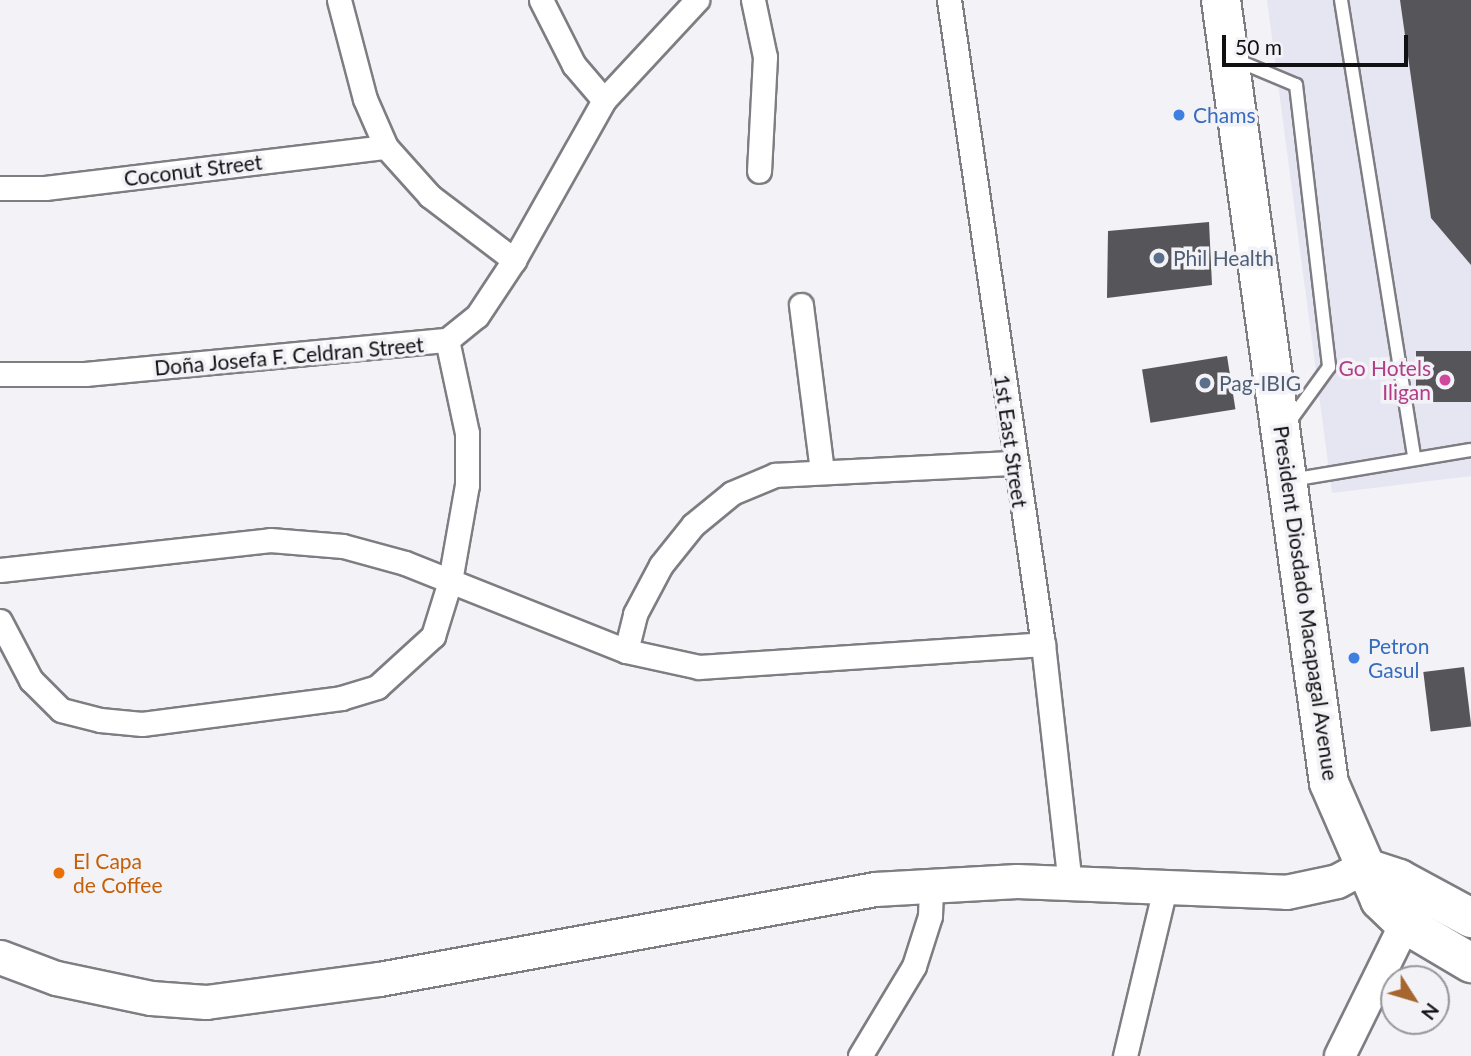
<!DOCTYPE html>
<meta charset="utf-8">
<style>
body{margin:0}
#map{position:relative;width:1471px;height:1056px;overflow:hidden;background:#f2f2f7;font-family:Lato,sans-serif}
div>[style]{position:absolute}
.built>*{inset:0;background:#e6e5f2}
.building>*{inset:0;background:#56565a;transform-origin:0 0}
.roads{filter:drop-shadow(2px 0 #7e7d82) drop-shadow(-2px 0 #7e7d82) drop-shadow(0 2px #7e7d82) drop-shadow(0 -2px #7e7d82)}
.service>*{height:12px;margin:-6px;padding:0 6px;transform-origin:6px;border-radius:6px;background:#fff}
.minor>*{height:23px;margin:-11.5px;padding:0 11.5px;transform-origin:11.5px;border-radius:11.5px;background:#fff}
.tertiary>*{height:30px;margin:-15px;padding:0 15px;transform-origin:15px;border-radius:15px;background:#fff}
.secondary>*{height:33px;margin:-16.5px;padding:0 16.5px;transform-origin:16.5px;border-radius:16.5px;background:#fff}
.trunk>*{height:38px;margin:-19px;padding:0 19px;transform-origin:19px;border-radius:19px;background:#fff}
.dots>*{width:19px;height:19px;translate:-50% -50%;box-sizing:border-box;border:4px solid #f2f2f7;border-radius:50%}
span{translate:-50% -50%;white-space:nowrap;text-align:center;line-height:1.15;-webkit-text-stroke:7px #f2f2f7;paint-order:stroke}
.shop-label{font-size:21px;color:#366cbe}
.left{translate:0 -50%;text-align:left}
.street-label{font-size:21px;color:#111113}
.service-label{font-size:21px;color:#4e5e75}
.hotel-label{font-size:21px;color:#b23c85}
.right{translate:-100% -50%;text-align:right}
.food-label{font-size:21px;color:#c56008}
.north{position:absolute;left:1380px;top:965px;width:70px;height:70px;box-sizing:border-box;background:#f2f2f7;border:2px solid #98989c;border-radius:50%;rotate:127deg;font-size:19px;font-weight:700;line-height:28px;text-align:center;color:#111113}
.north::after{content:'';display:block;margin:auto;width:24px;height:32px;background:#a6662e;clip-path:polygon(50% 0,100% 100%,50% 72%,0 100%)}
.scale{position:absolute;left:1222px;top:35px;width:186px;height:32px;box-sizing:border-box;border:4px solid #111113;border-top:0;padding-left:9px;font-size:21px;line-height:24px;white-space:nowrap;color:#111113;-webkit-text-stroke:5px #f2f2f7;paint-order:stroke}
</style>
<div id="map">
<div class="built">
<i style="clip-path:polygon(1267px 0,1471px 0,1471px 476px,1332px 493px)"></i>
</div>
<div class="building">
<i style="clip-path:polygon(1400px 0,1471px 0,1471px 265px,1431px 218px)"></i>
<i style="clip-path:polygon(1209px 222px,1212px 285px,1107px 298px,1108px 231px)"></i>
<i style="left:1471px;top:351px;width:51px;height:55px;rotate:90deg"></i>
<i style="left:1227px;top:356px;width:54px;height:86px;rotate:81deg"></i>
<i style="left:1464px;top:667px;width:60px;height:41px;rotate:83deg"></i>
</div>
<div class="roads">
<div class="service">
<i style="left:1341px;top:0;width:462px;rotate:80.9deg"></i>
<i style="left:1234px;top:59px;width:67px;rotate:22.8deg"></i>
<i style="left:1296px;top:85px;width:284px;rotate:83.3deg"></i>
<i style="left:1329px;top:367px;width:72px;rotate:125.9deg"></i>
<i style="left:1291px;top:480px;width:182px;rotate:-9.5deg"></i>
</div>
<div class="minor">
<i style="left:339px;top:0;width:102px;rotate:75.3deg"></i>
<i style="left:365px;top:99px;width:52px;rotate:66.4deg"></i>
<i style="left:386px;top:147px;width:66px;rotate:48.1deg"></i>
<i style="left:430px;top:196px;width:106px;rotate:37.3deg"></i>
<i style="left:541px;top:0;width:73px;rotate:63.1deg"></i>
<i style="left:574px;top:65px;width:46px;rotate:49.4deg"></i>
<i style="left:753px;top:0;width:58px;rotate:78.1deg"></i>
<i style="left:765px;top:57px;width:114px;rotate:93deg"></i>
<i style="left:949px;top:0;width:651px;rotate:81.7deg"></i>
<i style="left:1043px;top:644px;width:241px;rotate:83.6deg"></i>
<i style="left:0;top:188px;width:45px"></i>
<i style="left:45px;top:188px;width:343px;rotate:-6.9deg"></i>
<i style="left:801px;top:305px;width:168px;rotate:82.8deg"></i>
<i style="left:0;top:374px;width:85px"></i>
<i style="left:85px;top:374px;width:364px;rotate:-5.4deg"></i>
<i style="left:447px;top:340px;width:38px;rotate:-39deg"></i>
<i style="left:477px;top:316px;width:67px;rotate:-56.5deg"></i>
<i style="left:514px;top:260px;width:184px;rotate:-60.6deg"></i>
<i style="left:604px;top:100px;width:137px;rotate:-47.1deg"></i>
<i style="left:0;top:570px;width:272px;rotate:-6.3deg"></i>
<i style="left:270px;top:540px;width:73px;rotate:4.7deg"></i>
<i style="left:343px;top:546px;width:64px;rotate:15.3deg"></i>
<i style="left:405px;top:563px;width:238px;rotate:21.7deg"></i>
<i style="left:626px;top:651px;width:75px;rotate:12.4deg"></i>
<i style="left:699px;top:667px;width:345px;rotate:-3.8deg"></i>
<i style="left:0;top:621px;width:67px;rotate:62.3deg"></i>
<i style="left:31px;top:680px;width:42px;rotate:45deg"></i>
<i style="left:61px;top:710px;width:40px;rotate:14.4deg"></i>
<i style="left:100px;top:720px;width:42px;rotate:5.4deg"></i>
<i style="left:142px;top:724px;width:201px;rotate:-7.4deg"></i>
<i style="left:341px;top:698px;width:38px;rotate:-17deg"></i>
<i style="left:377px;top:687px;width:76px;rotate:-42.3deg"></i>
<i style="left:433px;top:636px;width:58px;rotate:-72.8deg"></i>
<i style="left:450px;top:581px;width:97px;rotate:-80deg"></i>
<i style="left:467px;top:485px;width:52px;rotate:-90deg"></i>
<i style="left:467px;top:433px;width:95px;rotate:-102.1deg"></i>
<i style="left:626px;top:651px;width:38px;rotate:-76deg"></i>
<i style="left:635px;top:614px;width:55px;rotate:-62deg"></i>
<i style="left:661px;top:565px;width:51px;rotate:-51.3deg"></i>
<i style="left:693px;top:525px;width:50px;rotate:-39.4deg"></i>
<i style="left:732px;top:493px;width:47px;rotate:-22.7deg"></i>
<i style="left:775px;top:475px;width:239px;rotate:-2.9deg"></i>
<i style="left:860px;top:1056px;width:105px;rotate:-59deg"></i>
<i style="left:914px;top:966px;width:52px;rotate:-72.3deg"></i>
<i style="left:930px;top:916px;width:33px;rotate:-88deg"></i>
<i style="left:1125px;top:1056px;width:173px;rotate:-76.6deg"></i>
</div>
<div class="tertiary">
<i style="left:1340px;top:1056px;width:147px;rotate:-63.8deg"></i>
</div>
<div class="secondary">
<i style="left:0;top:957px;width:60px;rotate:20.6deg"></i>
<i style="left:56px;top:978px;width:97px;rotate:11.9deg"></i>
<i style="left:151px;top:998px;width:55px;rotate:4.2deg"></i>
<i style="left:206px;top:1002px;width:175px;rotate:-7.6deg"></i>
<i style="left:379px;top:979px;width:504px;rotate:-10.28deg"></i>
<i style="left:875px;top:889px;width:142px;rotate:-3.2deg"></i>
<i style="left:1017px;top:881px;width:269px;rotate:2.3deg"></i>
<i style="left:1286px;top:892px;width:52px;rotate:-12.2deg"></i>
<i style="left:1337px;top:881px;width:30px;rotate:-28deg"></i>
</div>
<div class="trunk">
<i style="left:1221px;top:0;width:790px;rotate:82.15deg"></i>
<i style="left:1329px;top:783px;width:128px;rotate:66.4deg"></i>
<i style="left:1380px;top:900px;width:35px;rotate:44deg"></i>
<i style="left:1405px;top:924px;width:77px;rotate:30.6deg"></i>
<i style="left:1363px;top:867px;width:38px;rotate:18deg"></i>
<i style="left:1399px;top:879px;width:82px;rotate:28.4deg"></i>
</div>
</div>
<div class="dots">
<i style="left:1179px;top:115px;background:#3f7fe0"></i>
<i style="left:1159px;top:258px;background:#5c6f8a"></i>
<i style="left:1445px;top:380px;background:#d1479c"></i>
<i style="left:1205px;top:383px;background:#5c6f8a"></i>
<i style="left:1354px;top:658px;background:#3f7fe0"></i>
<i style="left:59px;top:873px;background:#e8710a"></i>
</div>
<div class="shop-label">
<span class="left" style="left:1193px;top:115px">Chams</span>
<span class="left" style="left:1368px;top:658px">Petron<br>Gasul</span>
</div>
<div class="street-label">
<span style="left:193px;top:170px;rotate:-7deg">Coconut Street</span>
<span style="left:289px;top:356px;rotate:-5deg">Doña Josefa F. Celdran Street</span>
<span style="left:1011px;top:441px;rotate:82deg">1st East Street</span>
<span style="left:1306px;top:603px;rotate:82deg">President Diosdado Macapagal Avenue</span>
</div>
<div class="service-label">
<span class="left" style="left:1173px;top:258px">Phil Health</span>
<span class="left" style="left:1219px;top:383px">Pag-IBIG</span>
</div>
<div class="hotel-label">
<span class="right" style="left:1431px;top:380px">Go Hotels<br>Iligan</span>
</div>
<div class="food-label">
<span class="left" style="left:73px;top:873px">El Capa<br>de Coffee</span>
</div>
<div class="north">N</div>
<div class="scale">50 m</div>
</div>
